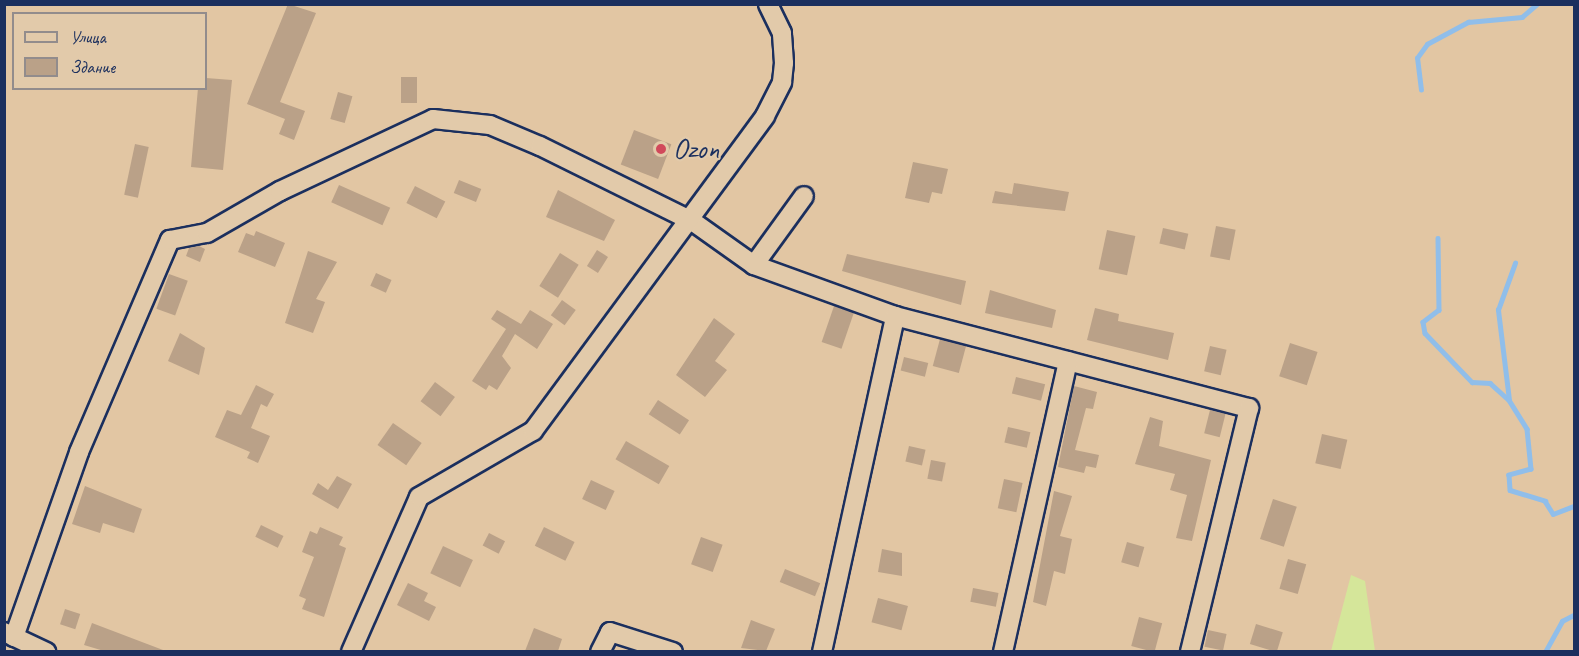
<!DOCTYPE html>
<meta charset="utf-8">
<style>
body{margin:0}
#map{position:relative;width:1579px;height:656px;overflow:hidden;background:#e2c6a3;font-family:Caveat,sans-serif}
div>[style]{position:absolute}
.green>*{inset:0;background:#d5e69a}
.stream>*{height:4.5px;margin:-2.25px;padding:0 2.25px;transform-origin:2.25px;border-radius:2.25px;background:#90beea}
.building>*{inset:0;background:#baa188;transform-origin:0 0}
.roads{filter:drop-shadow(2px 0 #1b2f5e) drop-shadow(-2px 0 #1b2f5e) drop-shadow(0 2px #1b2f5e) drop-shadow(0 -2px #1b2f5e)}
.minor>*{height:18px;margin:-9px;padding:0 9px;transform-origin:9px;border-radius:9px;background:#e2caaa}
.dots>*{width:16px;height:16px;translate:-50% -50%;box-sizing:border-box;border:3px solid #e2caaa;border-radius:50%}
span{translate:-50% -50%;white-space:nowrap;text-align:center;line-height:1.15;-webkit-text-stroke:4.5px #e2caaa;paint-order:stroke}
.poi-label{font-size:28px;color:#1b2f5e}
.left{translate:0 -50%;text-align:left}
.frame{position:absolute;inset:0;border:6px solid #1b2f5e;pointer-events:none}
.legend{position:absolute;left:12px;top:12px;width:195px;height:78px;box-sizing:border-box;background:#e2caaa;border:2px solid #928c8c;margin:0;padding:8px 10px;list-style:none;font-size:18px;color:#1b2f5e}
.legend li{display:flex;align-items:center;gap:12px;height:30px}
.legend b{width:30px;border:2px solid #928c8c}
</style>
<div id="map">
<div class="green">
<i style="clip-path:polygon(1351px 575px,1365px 581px,1375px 651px,1331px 651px)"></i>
</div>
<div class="stream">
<i style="left:1421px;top:90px;width:32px;rotate:-97deg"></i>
<i style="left:1417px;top:58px;width:17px;rotate:-54deg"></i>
<i style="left:1427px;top:44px;width:47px;rotate:-28.2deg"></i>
<i style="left:1468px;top:22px;width:54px;rotate:-5.3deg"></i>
<i style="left:1522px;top:17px;width:20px;rotate:-41deg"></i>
<i style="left:1438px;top:238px;width:72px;rotate:89.2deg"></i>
<i style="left:1439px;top:310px;width:20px;rotate:143deg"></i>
<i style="left:1423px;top:322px;width:11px;rotate:80deg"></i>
<i style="left:1425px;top:333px;width:68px;rotate:46.2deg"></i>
<i style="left:1472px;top:382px;width:18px;rotate:3deg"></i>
<i style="left:1490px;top:383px;width:25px;rotate:42deg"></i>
<i style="left:1509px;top:400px;width:34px;rotate:58deg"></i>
<i style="left:1527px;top:429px;width:40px;rotate:84.3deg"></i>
<i style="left:1531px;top:469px;width:23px;rotate:165deg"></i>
<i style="left:1509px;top:475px;width:15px;rotate:86deg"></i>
<i style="left:1510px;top:490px;width:37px;rotate:17deg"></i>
<i style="left:1545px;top:501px;width:15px;rotate:58deg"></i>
<i style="left:1553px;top:514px;width:22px;rotate:-21deg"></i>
<i style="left:1509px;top:400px;width:91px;rotate:-97deg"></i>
<i style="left:1498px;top:310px;width:50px;rotate:-70.1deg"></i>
<i style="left:1545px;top:652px;width:35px;rotate:-61deg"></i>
<i style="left:1562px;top:621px;width:13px;rotate:-27deg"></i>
</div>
<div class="building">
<i style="clip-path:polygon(288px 4px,316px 13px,280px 102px,305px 111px,294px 140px,279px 134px,285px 119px,247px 104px)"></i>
<i style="left:401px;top:77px;width:16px;height:26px"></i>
<i style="clip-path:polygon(206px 78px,232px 80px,223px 170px,191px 167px,198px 88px,206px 88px)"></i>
<i style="left:338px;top:92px;width:15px;height:28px;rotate:16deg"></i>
<i style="left:634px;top:130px;width:40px;height:37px;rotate:21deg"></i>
<i style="left:135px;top:144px;width:14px;height:52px;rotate:12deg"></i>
<i style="clip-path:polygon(913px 162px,948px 169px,942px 194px,932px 192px,929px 203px,905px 198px)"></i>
<i style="left:459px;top:180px;width:24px;height:14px;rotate:22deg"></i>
<i style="clip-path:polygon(1014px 183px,1069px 192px,1065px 211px,992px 203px,995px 191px,1012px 194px)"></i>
<i style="left:339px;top:185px;width:56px;height:19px;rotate:24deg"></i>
<i style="left:415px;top:186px;width:34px;height:19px;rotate:27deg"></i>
<i style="clip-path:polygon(558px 190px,615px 220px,604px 241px,546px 217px)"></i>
<i style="left:1216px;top:226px;width:20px;height:31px;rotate:11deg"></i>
<i style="left:1163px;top:228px;width:26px;height:16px;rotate:13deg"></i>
<i style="left:1107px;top:230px;width:29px;height:40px;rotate:12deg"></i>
<i style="clip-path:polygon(256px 231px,285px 243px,275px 267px,238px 252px,246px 233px,254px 236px)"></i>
<i style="clip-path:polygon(199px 246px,205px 249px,200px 262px,186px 256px,189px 248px)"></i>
<i style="left:597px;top:250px;width:13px;height:19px;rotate:32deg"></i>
<i style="clip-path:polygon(308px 251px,337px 262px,316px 299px,325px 302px,313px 333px,285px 323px)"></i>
<i style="left:560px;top:253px;width:22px;height:39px;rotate:32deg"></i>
<i style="clip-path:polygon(847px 254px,966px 281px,961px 305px,842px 271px)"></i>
<i style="left:376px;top:273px;width:17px;height:14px;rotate:24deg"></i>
<i style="left:169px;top:274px;width:20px;height:37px;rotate:20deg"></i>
<i style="clip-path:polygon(990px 290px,1056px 310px,1052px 328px,985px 313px)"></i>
<i style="left:562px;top:300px;width:17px;height:19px;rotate:36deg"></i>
<i style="left:834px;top:306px;width:21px;height:38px;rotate:19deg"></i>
<i style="clip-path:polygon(1095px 308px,1119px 314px,1118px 321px,1174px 333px,1168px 360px,1087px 340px)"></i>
<i style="clip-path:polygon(497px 310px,521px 324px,530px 310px,553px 324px,537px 349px,515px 334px,502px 356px,511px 368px,497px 390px,489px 385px,486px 390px,472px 381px,506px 329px,491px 319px)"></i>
<i style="clip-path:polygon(714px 318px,735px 334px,715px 361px,727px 370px,705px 397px,676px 375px)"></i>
<i style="clip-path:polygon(180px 333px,205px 348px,199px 375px,168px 361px)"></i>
<i style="left:940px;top:339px;width:27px;height:28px;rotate:15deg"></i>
<i style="left:1290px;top:343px;width:29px;height:35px;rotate:18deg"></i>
<i style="left:1210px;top:346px;width:17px;height:26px;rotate:13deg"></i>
<i style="left:904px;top:357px;width:25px;height:14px;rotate:14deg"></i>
<i style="left:1016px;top:377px;width:30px;height:17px;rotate:14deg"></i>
<i style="left:435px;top:382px;width:25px;height:24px;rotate:37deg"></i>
<i style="clip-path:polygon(256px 385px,274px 394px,267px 407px,261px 404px,251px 428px,270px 436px,258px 463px,247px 458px,250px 452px,215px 437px,227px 410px,241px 415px)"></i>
<i style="clip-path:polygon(1074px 386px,1097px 392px,1093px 409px,1086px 408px,1075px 450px,1099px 455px,1096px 468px,1086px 466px,1084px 473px,1058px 467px)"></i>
<i style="left:658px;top:400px;width:37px;height:17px;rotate:33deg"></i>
<i style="left:1210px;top:410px;width:16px;height:24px;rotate:14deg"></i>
<i style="clip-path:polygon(1150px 417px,1163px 421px,1159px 446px,1211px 460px,1192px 541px,1176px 538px,1187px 495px,1170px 490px,1175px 474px,1135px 464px)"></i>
<i style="left:393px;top:423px;width:35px;height:27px;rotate:35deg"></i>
<i style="left:1008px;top:427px;width:23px;height:16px;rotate:13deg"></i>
<i style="left:1322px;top:434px;width:26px;height:30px;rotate:13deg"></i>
<i style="left:626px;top:441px;width:50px;height:21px;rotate:30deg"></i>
<i style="left:909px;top:446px;width:17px;height:16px;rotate:13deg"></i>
<i style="left:931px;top:460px;width:15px;height:19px;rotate:11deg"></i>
<i style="clip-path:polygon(337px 476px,352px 484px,338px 509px,312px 494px,318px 483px,328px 490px)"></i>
<i style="left:1004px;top:479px;width:19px;height:30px;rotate:12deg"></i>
<i style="left:591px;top:480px;width:26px;height:21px;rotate:25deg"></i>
<i style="clip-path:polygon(85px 486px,142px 509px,134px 533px,103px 523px,100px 533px,72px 524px)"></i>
<i style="clip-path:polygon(1054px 491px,1072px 496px,1060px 536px,1072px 539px,1065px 574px,1054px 571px,1046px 606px,1033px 602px)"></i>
<i style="left:1273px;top:499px;width:25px;height:42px;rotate:18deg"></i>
<i style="left:261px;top:525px;width:25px;height:13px;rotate:26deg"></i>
<i style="clip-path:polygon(320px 527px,343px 537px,339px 545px,346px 548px,324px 617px,302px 609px,306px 599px,299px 596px,314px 557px,302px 552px,310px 531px,317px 534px)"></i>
<i style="left:544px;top:527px;width:34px;height:21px;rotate:26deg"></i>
<i style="left:489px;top:533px;width:18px;height:14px;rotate:27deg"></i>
<i style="left:701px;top:537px;width:23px;height:29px;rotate:20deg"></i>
<i style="left:1127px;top:542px;width:18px;height:21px;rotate:16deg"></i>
<i style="left:443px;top:546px;width:33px;height:30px;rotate:25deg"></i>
<i style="clip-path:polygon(882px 549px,902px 553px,902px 576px,878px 572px)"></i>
<i style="left:1288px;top:559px;width:19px;height:31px;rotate:16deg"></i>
<i style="left:785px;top:569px;width:38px;height:14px;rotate:22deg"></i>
<i style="clip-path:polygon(408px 583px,428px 593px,424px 601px,436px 607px,429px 621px,397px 605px)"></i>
<i style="left:973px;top:588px;width:26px;height:14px;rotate:11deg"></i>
<i style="left:878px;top:598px;width:31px;height:25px;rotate:15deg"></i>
<i style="left:65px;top:609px;width:16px;height:16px;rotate:18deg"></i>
<i style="left:1139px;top:617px;width:24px;height:30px;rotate:15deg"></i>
<i style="clip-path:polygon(751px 620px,775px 629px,766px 651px,741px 648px)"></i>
<i style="clip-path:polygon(92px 623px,163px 650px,162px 651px,104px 651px,84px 645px)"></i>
<i style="left:1256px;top:624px;width:28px;height:21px;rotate:17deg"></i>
<i style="clip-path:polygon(534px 628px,562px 639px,558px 651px,525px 651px)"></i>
<i style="left:1208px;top:630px;width:19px;height:17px;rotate:12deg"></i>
</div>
<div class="roads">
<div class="minor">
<i style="left:754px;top:265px;width:85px;rotate:-54.1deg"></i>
<i style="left:4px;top:632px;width:47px;rotate:25.5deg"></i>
<i style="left:14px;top:637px;width:196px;rotate:-70.6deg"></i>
<i style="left:79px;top:452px;width:231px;rotate:-66.8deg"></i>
<i style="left:170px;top:240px;width:38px;rotate:-11deg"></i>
<i style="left:207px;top:233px;width:84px;rotate:-29.9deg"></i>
<i style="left:280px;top:191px;width:169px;rotate:-25.2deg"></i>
<i style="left:433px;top:119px;width:57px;rotate:6deg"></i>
<i style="left:490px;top:125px;width:54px;rotate:22.8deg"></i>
<i style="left:540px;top:146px;width:169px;rotate:26.3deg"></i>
<i style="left:692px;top:221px;width:76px;rotate:35.4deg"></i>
<i style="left:754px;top:265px;width:150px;rotate:19.9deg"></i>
<i style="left:895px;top:316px;width:366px;rotate:14.6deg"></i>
<i style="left:1249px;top:408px;width:251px;rotate:103.6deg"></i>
<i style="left:351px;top:652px;width:169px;rotate:-66.3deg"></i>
<i style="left:419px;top:497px;width:132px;rotate:-30.1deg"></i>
<i style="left:533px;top:431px;width:391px;rotate:-53.6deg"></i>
<i style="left:765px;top:116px;width:38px;rotate:-63deg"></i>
<i style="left:782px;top:82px;width:19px;rotate:-84deg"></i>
<i style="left:784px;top:63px;width:30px;rotate:-94deg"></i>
<i style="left:782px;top:33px;width:32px;rotate:-116deg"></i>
<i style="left:600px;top:652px;width:22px;rotate:-63deg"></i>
<i style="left:610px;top:632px;width:66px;rotate:17.6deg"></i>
<i style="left:822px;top:652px;width:344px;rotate:-77.7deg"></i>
<i style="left:1003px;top:652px;width:298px;rotate:-77.4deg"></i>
</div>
</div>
<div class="dots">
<i style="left:661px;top:149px;background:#d1495b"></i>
</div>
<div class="poi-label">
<span class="left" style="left:673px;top:149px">Ozon</span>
</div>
<div class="frame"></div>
<ul class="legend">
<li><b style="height:8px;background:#e2caaa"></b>Улица</li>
<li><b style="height:16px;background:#baa188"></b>Здание</li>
</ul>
</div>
